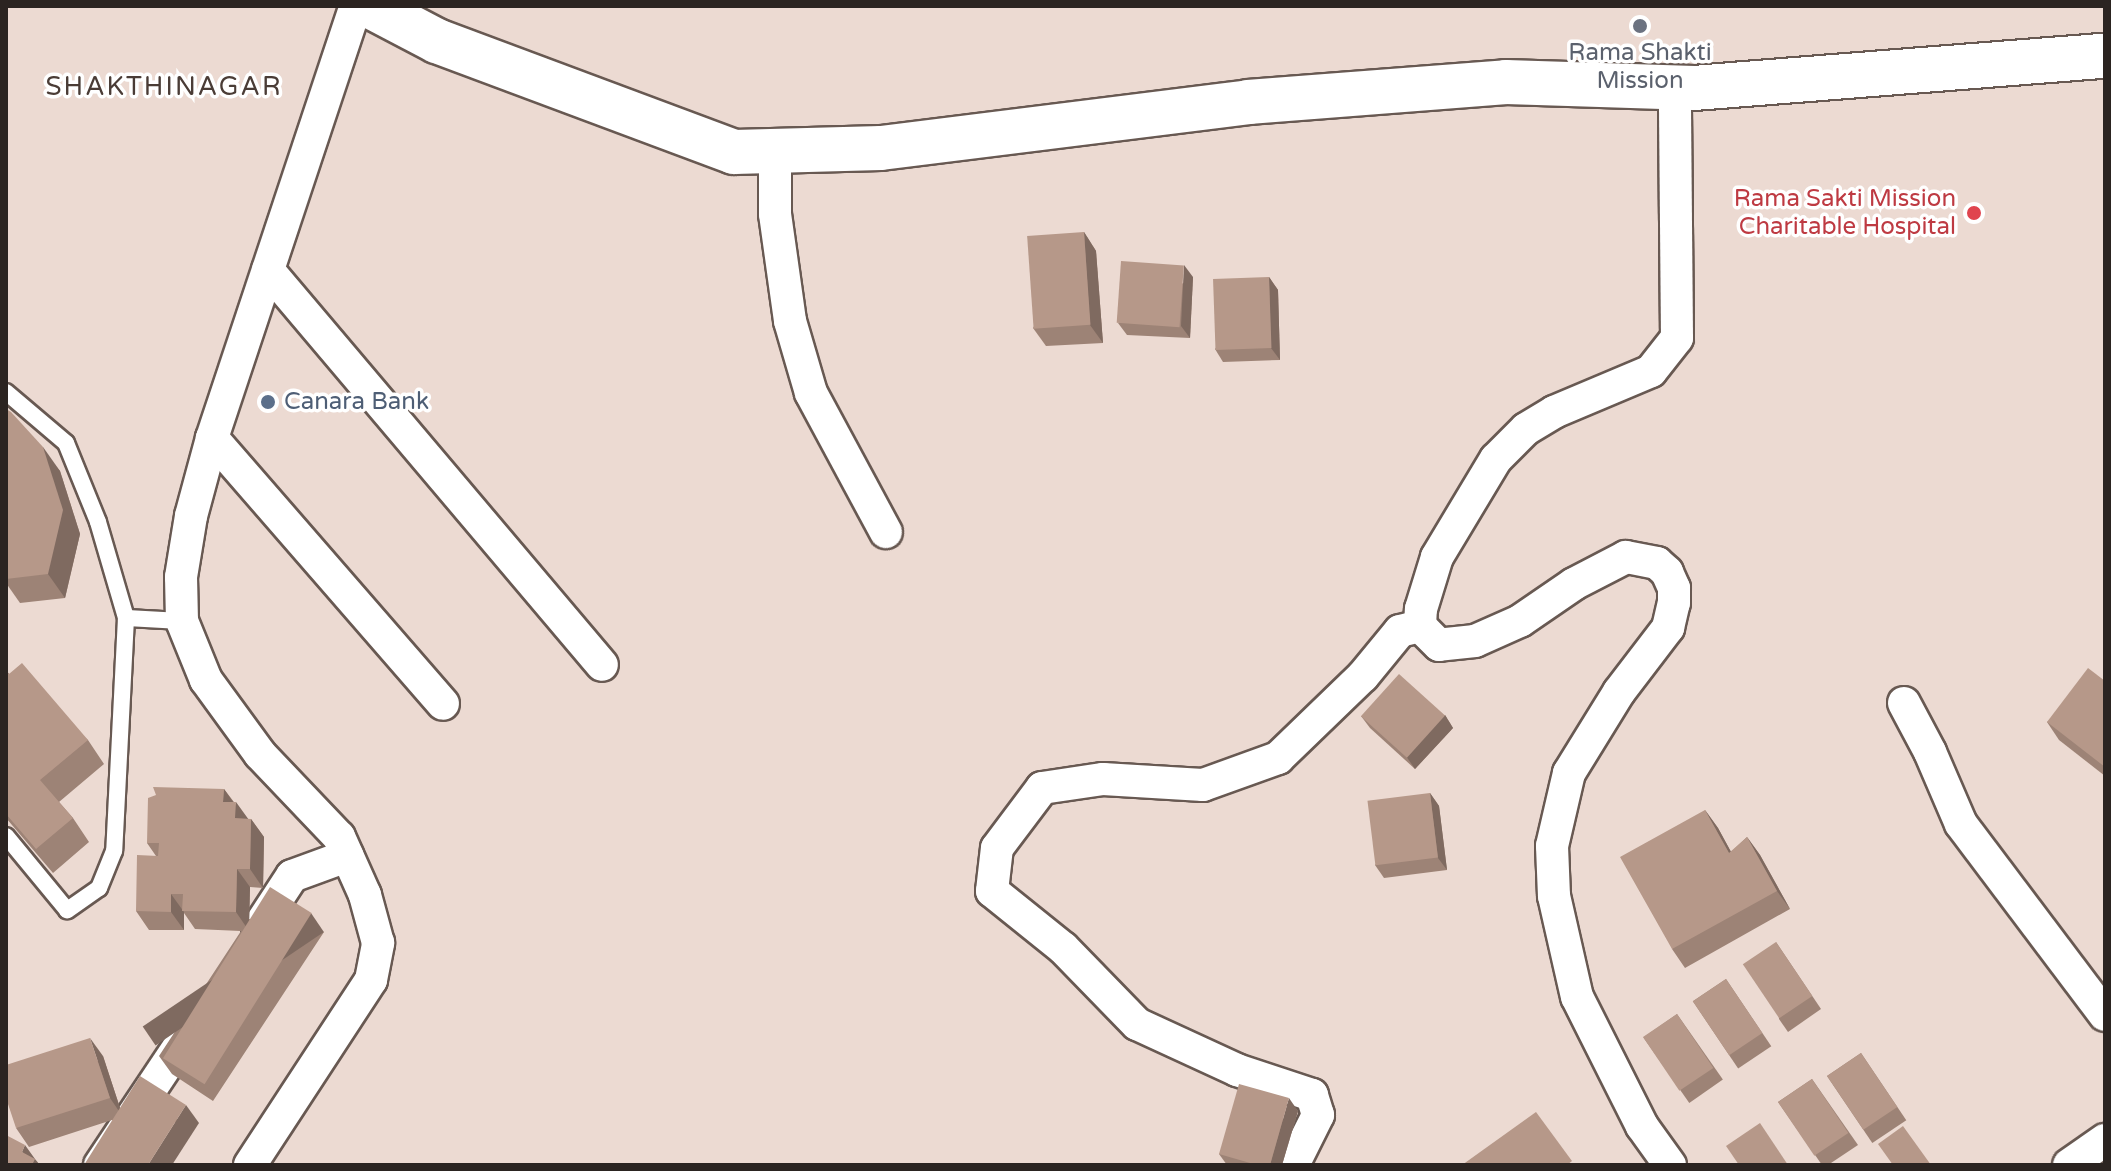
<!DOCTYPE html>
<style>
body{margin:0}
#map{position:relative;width:2111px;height:1171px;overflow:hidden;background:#ecdad2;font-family:"Varela Round",sans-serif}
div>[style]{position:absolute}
.roads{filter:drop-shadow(2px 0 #685952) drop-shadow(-2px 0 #685952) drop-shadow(0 2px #685952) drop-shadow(0 -2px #685952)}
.lane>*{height:16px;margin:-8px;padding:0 8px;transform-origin:8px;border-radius:8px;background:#fff}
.street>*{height:32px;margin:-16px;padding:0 16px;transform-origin:16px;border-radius:16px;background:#fff}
.secondary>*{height:44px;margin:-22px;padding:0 22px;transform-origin:22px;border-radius:22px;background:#fff}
.wall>*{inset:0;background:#9d8376;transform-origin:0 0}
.shaded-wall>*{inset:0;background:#7f6a60;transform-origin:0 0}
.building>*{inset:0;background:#b69889;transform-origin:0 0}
.dots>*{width:22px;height:22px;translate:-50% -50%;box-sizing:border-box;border:4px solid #fff;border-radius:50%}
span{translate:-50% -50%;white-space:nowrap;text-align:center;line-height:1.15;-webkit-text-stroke:7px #fff;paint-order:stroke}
.worship-label{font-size:24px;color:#5b616d}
.health-label{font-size:24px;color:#be3a42}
.right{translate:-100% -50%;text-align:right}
.service-label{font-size:24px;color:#4e5e75}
.left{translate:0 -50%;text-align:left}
.neighbourhood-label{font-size:26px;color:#4a3c36;letter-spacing:2px}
.frame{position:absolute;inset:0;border:8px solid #2b2421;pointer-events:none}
</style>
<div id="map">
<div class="roads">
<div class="lane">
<i style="left:6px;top:392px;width:79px;rotate:40.4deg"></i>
<i style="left:66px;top:443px;width:85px;rotate:67.9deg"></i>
<i style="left:98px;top:522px;width:100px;rotate:73.7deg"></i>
<i style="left:126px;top:618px;width:233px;rotate:92.9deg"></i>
<i style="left:114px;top:851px;width:40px;rotate:112deg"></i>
<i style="left:99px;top:888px;width:39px;rotate:145deg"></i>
<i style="left:67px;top:910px;width:96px;rotate:-129.5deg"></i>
<i style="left:126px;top:618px;width:56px;rotate:3.1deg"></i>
</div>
<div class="street">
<i style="left:775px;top:151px;width:63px;rotate:90deg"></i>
<i style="left:775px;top:214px;width:108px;rotate:82deg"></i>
<i style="left:790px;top:321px;width:75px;rotate:73.7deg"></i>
<i style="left:811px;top:393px;width:158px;rotate:61.7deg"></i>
<i style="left:268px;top:270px;width:517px;rotate:49.78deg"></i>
<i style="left:212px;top:438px;width:352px;rotate:49deg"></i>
<i style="left:1904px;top:703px;width:55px;rotate:62deg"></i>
<i style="left:1930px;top:752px;width:78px;rotate:66.7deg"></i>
<i style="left:1961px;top:824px;width:239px;rotate:53deg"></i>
<i style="left:258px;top:928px;width:62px;rotate:-56.8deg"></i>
<i style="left:292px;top:876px;width:59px;rotate:-20deg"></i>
<i style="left:100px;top:1165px;width:162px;rotate:-56.3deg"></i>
<i style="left:250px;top:1165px;width:221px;rotate:-56.8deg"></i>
<i style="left:371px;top:980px;width:38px;rotate:-79deg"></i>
<i style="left:378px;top:943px;width:50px;rotate:-105.2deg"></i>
<i style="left:365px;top:895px;width:64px;rotate:-114.1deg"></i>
<i style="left:339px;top:837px;width:115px;rotate:-133.6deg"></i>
<i style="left:260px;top:754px;width:92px;rotate:-126.1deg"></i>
<i style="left:206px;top:680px;width:64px;rotate:-112.1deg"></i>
<i style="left:182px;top:621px;width:44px;rotate:-91.3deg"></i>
<i style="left:181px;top:577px;width:62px;rotate:-80.7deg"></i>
<i style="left:191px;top:516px;width:81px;rotate:-74.9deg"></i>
<i style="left:212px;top:438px;width:455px;rotate:-71.6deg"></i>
<i style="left:1293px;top:1165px;width:56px;rotate:-63.4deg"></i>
<i style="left:1318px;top:1115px;width:21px;rotate:-107deg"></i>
<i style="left:1312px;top:1095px;width:79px;rotate:-161.6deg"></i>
<i style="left:1237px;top:1070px;width:110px;rotate:-155.3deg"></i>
<i style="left:1137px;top:1024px;width:106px;rotate:-134.2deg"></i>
<i style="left:1063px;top:948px;width:91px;rotate:-141.2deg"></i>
<i style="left:992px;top:891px;width:43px;rotate:-83.4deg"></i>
<i style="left:997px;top:848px;width:75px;rotate:-53.1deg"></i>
<i style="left:1042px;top:788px;width:62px;rotate:-8.4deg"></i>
<i style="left:1103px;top:779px;width:100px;rotate:3.4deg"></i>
<i style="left:1203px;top:785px;width:80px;rotate:-19.8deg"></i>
<i style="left:1278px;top:758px;width:118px;rotate:-44deg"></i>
<i style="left:1363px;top:676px;width:58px;rotate:-50.6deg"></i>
<i style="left:1400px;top:631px;width:21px;rotate:-14deg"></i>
<i style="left:1670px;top:1165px;width:48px;rotate:-125.7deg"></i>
<i style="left:1642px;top:1126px;width:144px;rotate:-116.7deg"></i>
<i style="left:1577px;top:997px;width:104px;rotate:-102.8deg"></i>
<i style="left:1554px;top:896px;width:50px;rotate:-92.3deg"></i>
<i style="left:1552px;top:846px;width:75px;rotate:-76.9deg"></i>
<i style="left:1569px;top:773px;width:95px;rotate:-58.3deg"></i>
<i style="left:1619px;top:692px;width:81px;rotate:-52.6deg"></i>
<i style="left:1668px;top:628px;width:26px;rotate:-77deg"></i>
<i style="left:1674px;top:603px;width:15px;rotate:-90deg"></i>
<i style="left:1674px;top:588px;width:17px;rotate:-114deg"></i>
<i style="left:1667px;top:572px;width:13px;rotate:-138deg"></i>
<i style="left:1657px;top:563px;width:32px;rotate:-169deg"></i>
<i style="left:1626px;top:557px;width:59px;rotate:152.6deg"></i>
<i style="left:1574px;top:584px;width:65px;rotate:145.6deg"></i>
<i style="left:1520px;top:621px;width:49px;rotate:156deg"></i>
<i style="left:1475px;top:641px;width:36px;rotate:174deg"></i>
<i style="left:1439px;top:645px;width:27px;rotate:-135deg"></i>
<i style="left:1420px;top:626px;width:17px;rotate:-87deg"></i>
<i style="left:1421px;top:609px;width:54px;rotate:-72.9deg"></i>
<i style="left:1437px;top:557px;width:114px;rotate:-59deg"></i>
<i style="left:1496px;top:459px;width:42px;rotate:-45deg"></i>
<i style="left:1526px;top:429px;width:33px;rotate:-31deg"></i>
<i style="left:1554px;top:412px;width:105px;rotate:-22.9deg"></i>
<i style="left:1651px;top:371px;width:42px;rotate:-51.8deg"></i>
<i style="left:1677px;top:338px;width:251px;rotate:-90.5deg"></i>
<i style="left:2069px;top:1165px;width:44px;rotate:-34.8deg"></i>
</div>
<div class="secondary">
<i style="left:370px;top:6px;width:76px;rotate:27.6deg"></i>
<i style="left:437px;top:41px;width:317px;rotate:20.5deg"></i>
<i style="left:734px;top:152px;width:147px;rotate:-1.6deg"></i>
<i style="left:881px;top:148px;width:370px;rotate:-7.1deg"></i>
<i style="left:1248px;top:102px;width:259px;rotate:-4.4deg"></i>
<i style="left:1506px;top:82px;width:188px;rotate:1.8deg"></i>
<i style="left:1694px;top:88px;width:412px;rotate:-4.5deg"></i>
</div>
</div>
<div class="wall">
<i style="clip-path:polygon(1084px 232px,1096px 251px,1103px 343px,1046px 346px,1033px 328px)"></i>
<i style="clip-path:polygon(1193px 277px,1190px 338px,1127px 335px,1118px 323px)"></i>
<i style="clip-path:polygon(1269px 277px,1278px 290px,1280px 360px,1223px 362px,1215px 349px)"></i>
<i style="clip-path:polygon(6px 409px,60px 471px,80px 534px,65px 598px,20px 603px,6px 583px)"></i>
<i style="clip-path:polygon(6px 671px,88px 740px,104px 764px,59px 802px,73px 818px,89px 842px,53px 873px,6px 818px)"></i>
<i style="clip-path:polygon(2105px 681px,2105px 776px,2059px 740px,2047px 722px)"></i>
<i style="clip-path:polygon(1445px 715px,1453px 728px,1415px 769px,1370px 728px,1361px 716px)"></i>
<i style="clip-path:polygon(224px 789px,247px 819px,251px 819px,264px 837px,263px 888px,250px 887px,249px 919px,324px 932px,213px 1101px,172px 1074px,159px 1056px,241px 931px,195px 929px,184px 913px,184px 930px,149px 930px,136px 911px,156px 856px,147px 843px)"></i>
<i style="clip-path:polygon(1430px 793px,1439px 806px,1447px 870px,1384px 878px,1375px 865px)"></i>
<i style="clip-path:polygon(1705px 810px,1718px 828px,1731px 852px,1747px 837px,1760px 855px,1790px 909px,1685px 968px,1672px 949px)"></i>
<i style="clip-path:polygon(1776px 942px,1821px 1009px,1788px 1032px,1779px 1019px)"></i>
<i style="left:1726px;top:979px;width:81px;height:40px;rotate:56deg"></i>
<i style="left:1677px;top:1014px;width:80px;height:41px;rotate:55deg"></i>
<i style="left:1861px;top:1053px;width:81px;height:41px;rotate:56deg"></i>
<i style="clip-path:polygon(103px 1056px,120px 1108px,199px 1123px,112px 1120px,29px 1147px,16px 1128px)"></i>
<i style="clip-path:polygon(1812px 1079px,1858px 1145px,1828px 1165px,1822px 1165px,1778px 1102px)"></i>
<i style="clip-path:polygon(1298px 1111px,1282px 1165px,1227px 1165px,1219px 1154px)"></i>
</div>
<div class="shaded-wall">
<i style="clip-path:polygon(1084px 232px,1096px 251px,1103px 343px,1090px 325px)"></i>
<i style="clip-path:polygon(1184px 265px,1193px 277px,1190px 338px,1181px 326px)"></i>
<i style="clip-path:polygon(1269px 277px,1278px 290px,1280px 360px,1271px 348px)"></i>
<i style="clip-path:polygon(43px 447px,60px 471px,80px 534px,65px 598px,48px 574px)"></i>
<i style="clip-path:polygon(1445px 715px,1453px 728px,1415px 769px,1406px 756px)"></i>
<i style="clip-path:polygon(224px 789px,236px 806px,236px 802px,249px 820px,248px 837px,223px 802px)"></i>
<i style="clip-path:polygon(1430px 793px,1439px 806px,1447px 870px,1438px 858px)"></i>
<i style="clip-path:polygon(1705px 810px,1718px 828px,1742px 872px,1729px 853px)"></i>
<i style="clip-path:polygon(251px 819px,264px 837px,263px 888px,250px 869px)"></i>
<i style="clip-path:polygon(1747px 837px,1760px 855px,1790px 909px,1777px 891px)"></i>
<i style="clip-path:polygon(237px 869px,250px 887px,249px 931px,236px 912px)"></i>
<i style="clip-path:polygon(171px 894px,184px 912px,184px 930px,171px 912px)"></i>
<i style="left:311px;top:913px;width:23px;height:203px;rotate:56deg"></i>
<i style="clip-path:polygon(90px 1038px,103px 1056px,123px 1117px,110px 1098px)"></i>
<i style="clip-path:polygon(1289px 1098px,1298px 1111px,1282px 1165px,1270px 1165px)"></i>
<i style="clip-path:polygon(186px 1105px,199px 1123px,172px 1165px,148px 1165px)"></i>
<i style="clip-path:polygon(25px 1145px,35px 1159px,40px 1165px,31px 1165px,22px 1152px)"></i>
</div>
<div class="building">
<i style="left:1084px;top:232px;width:93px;height:57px;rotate:86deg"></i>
<i style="left:1121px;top:261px;width:63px;height:62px;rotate:4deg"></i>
<i style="left:1269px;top:277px;width:71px;height:56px;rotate:88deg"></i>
<i style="clip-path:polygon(6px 409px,11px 412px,43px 447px,63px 510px,48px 574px,6px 579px)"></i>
<i style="clip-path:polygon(22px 663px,88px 740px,40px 780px,73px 818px,36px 849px,6px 814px,6px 671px,9px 674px)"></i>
<i style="clip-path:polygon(2088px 668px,2105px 681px,2105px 767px,2047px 722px)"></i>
<i style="left:1399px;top:674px;width:62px;height:57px;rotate:42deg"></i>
<i style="clip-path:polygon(153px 787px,224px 789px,223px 802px,236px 802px,235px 818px,251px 819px,250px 869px,237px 869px,236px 912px,182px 911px,183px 894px,171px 894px,171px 912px,136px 911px,137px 855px,158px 856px,159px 843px,147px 843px,148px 798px,156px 795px)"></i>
<i style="left:1430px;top:793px;width:65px;height:63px;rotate:83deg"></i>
<i style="clip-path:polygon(1705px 810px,1729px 853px,1747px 837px,1777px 891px,1672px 949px,1620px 857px)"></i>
<i style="left:270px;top:887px;width:49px;height:202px;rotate:32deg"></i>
<i style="left:1776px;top:942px;width:65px;height:40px;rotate:56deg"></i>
<i style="left:1726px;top:979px;width:65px;height:40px;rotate:56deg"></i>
<i style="left:1677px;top:1014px;width:65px;height:41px;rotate:56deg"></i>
<i style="clip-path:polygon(90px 1038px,110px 1098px,16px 1128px,6px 1098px,6px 1065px)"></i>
<i style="left:1861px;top:1053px;width:65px;height:41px;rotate:56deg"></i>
<i style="clip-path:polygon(140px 1076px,186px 1105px,148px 1165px,84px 1165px)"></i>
<i style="left:1812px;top:1079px;width:65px;height:41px;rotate:56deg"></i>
<i style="clip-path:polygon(1239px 1084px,1289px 1098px,1270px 1165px,1257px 1165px,1219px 1154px)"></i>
<i style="clip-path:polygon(1536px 1112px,1572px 1161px,1567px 1165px,1462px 1165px)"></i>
<i style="clip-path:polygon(1760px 1123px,1788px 1165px,1739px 1165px,1726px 1146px)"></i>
<i style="clip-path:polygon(1903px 1126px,1931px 1165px,1893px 1165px,1878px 1144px)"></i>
<i style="clip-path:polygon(6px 1135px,25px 1145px,22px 1152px,35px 1159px,32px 1165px,6px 1165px)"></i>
</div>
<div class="dots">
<i style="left:1640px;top:26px;background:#6b7280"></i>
<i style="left:1974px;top:213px;background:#e0444e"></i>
<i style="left:268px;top:402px;background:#5c6f8a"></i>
</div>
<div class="worship-label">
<span style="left:1640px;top:67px">Rama Shakti<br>Mission</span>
</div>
<div class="health-label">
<span class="right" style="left:1956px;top:213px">Rama Sakti Mission<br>Charitable Hospital</span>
</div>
<div class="service-label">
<span class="left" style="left:284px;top:402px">Canara Bank</span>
</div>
<div class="neighbourhood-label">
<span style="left:164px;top:87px">SHAKTHINAGAR</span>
</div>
<div class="frame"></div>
</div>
